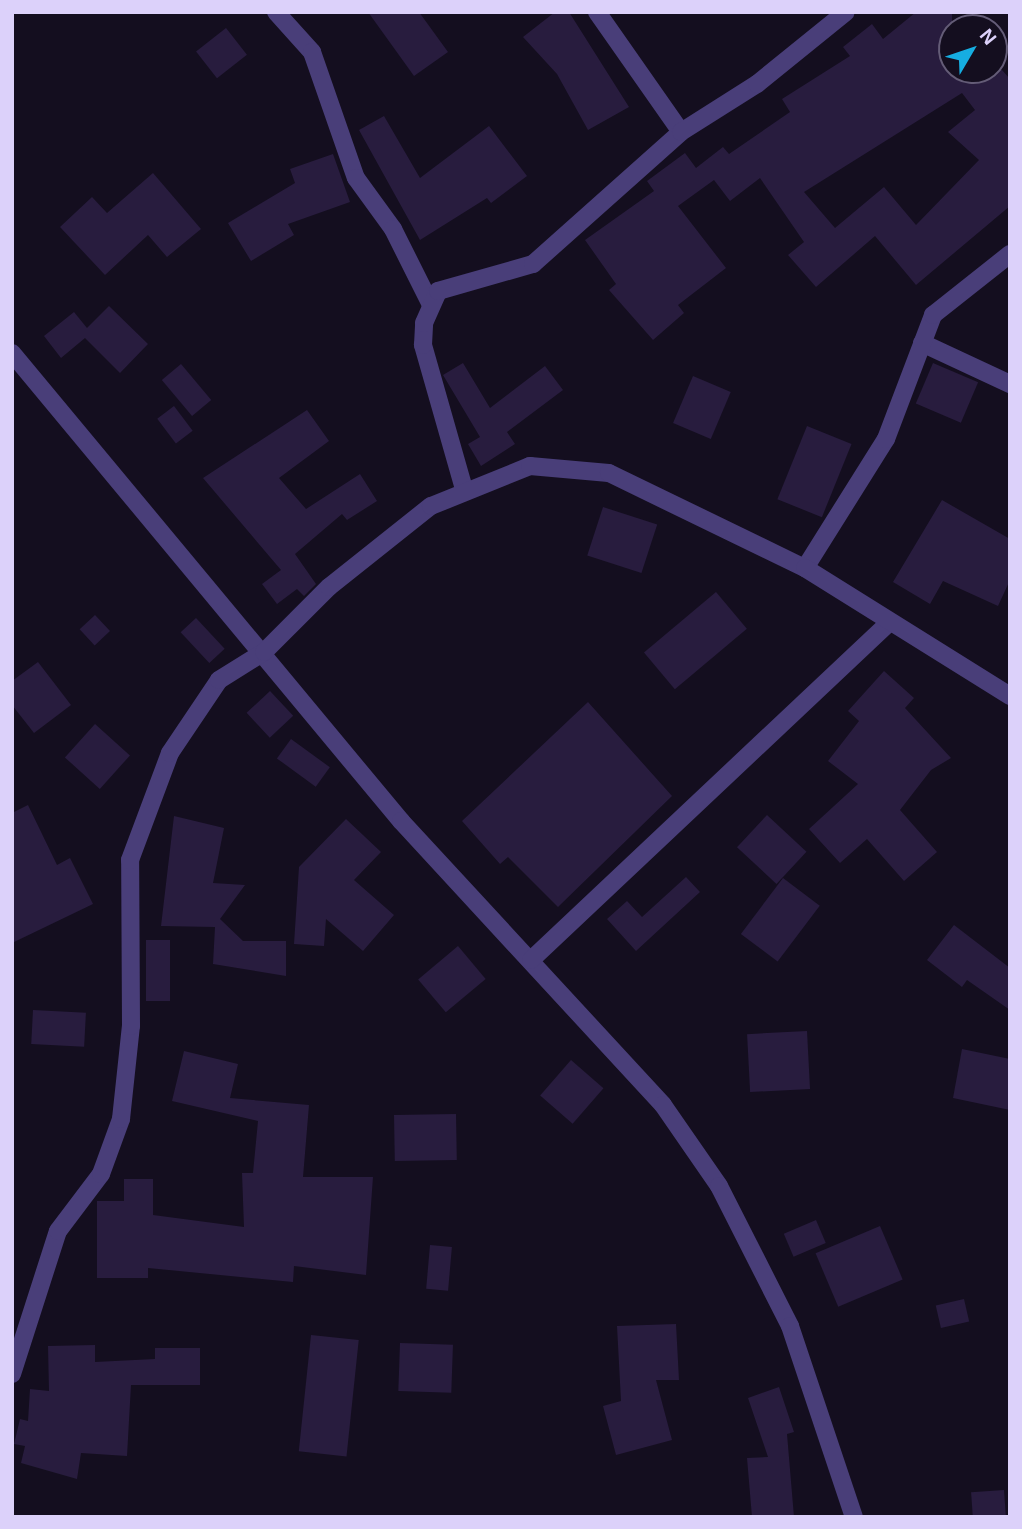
<!DOCTYPE html>
<style>
body{margin:0}
#map{position:relative;width:1022px;height:1529px;overflow:hidden;background:#140e1f;font-family:Helvetica,sans-serif}
div>[style]{position:absolute}
.building>*{inset:0;background:#281c3e;transform-origin:0 0}
.minor>*{height:18px;margin:-9px;padding:0 9px;transform-origin:9px;border-radius:9px;background:#493e79}
span{translate:-50% -50%;white-space:nowrap;text-align:center;line-height:1.15;-webkit-text-stroke:5px #140e1f;paint-order:stroke}
.frame{position:absolute;inset:0;border:14px solid #dcd1fa;pointer-events:none}
.north{position:absolute;left:938px;top:14px;width:70px;height:70px;box-sizing:border-box;background:#140e1f;border:2px solid #645c77;border-radius:50%;rotate:51deg;font-size:19px;font-weight:700;line-height:28px;text-align:center;color:#dcd1fa}
.north::after{content:'';display:block;margin:auto;width:24px;height:32px;background:#16ade1;clip-path:polygon(50% 0,100% 100%,50% 72%,0 100%)}
</style>
<div id="map">
<div class="building">
<i style="clip-path:polygon(368px 12px,419px 12px,448px 52px,414px 76px)"></i>
<i style="clip-path:polygon(555px 12px,569px 12px,629px 107px,588px 130px,557px 74px,523px 37px)"></i>
<i style="clip-path:polygon(evenodd,916px 12px,952px 12px,952px 70px,1002px 70px,1010px 79px,1010px 206px,916px 285px,875px 236px,816px 287px,788px 255px,804px 242px,760px 178px,730px 201px,714px 180px,678px 206px,726px 268px,678px 305px,684px 313px,653px 340px,609px 290px,616px 284px,585px 240px,654px 191px,647px 181px,685px 153px,696px 168px,723px 147px,729px 154px,790px 112px,782px 99px,850px 56px,843px 47px,872px 24px,883px 39px,916px 12px,962px 93px,975px 110px,948px 132px,979px 160px,916px 225px,884px 187px,835px 228px,804px 192px,962px 93px)"></i>
<i style="left:226px;top:28px;width:34px;height:38px;rotate:52deg"></i>
<i style="clip-path:polygon(384px 116px,420px 178px,489px 126px,527px 176px,491px 203px,487px 198px,420px 240px,359px 130px)"></i>
<i style="clip-path:polygon(333px 154px,350px 202px,288px 224px,294px 235px,251px 261px,228px 223px,295px 183px,290px 169px)"></i>
<i style="clip-path:polygon(153px 173px,201px 229px,167px 257px,148px 235px,105px 275px,60px 227px,92px 197px,107px 213px)"></i>
<i style="clip-path:polygon(109px 306px,148px 344px,120px 373px,85px 338px,61px 358px,44px 336px,74px 312px,87px 328px)"></i>
<i style="clip-path:polygon(463px 363px,490px 408px,545px 366px,563px 390px,507px 432px,515px 444px,481px 466px,468px 444px,480px 437px,443px 375px)"></i>
<i style="left:933px;top:363px;width:49px;height:44px;rotate:23deg"></i>
<i style="left:181px;top:364px;width:47px;height:25px;rotate:50deg"></i>
<i style="left:693px;top:376px;width:41px;height:51px;rotate:23deg"></i>
<i style="left:174px;top:406px;width:31px;height:21px;rotate:53deg"></i>
<i style="clip-path:polygon(307px 410px,329px 441px,279px 478px,306px 509px,360px 474px,377px 501px,347px 520px,342px 514px,295px 554px,316px 584px,304px 596px,297px 589px,277px 604px,262px 584px,281px 570px,203px 478px)"></i>
<i style="left:807px;top:426px;width:48px;height:79px;rotate:22deg"></i>
<i style="clip-path:polygon(942px 500px,1010px 539px,1010px 580px,998px 606px,943px 581px,930px 604px,893px 582px)"></i>
<i style="left:603px;top:507px;width:57px;height:51px;rotate:18deg"></i>
<i style="left:716px;top:592px;width:48px;height:94px;rotate:50deg"></i>
<i style="left:95px;top:615px;width:22px;height:21px;rotate:47deg"></i>
<i style="left:196px;top:618px;width:42px;height:21px;rotate:47deg"></i>
<i style="clip-path:polygon(38px 662px,71px 705px,34px 733px,12px 705px,12px 681px)"></i>
<i style="clip-path:polygon(884px 671px,914px 698px,905px 708px,951px 758px,931px 770px,900px 810px,937px 852px,904px 881px,867px 839px,840px 863px,809px 829px,858px 784px,828px 761px,859px 721px,848px 711px)"></i>
<i style="left:270px;top:691px;width:34px;height:32px;rotate:47deg"></i>
<i style="clip-path:polygon(588px 702px,672px 796px,558px 907px,508px 857px,500px 864px,462px 821px)"></i>
<i style="left:95px;top:724px;width:47px;height:45px;rotate:42deg"></i>
<i style="left:291px;top:739px;width:48px;height:24px;rotate:36deg"></i>
<i style="clip-path:polygon(28px 805px,57px 865px,70px 858px,93px 904px,12px 943px,12px 813px)"></i>
<i style="left:767px;top:815px;width:54px;height:44px;rotate:43deg"></i>
<i style="clip-path:polygon(174px 816px,224px 828px,213px 883px,245px 885px,220px 919px,243px 941px,286px 941px,286px 976px,213px 964px,215px 927px,161px 926px)"></i>
<i style="clip-path:polygon(346px 819px,381px 852px,354px 880px,394px 915px,363px 951px,326px 919px,324px 946px,294px 944px,299px 867px)"></i>
<i style="clip-path:polygon(686px 877px,700px 892px,636px 951px,607px 919px,627px 901px,642px 917px)"></i>
<i style="left:783px;top:878px;width:46px;height:70px;rotate:37deg"></i>
<i style="clip-path:polygon(954px 925px,1010px 968px,1010px 1010px,967px 980px,962px 987px,927px 960px)"></i>
<i style="left:146px;top:940px;width:24px;height:61px"></i>
<i style="left:458px;top:946px;width:43px;height:52px;rotate:50deg"></i>
<i style="left:33px;top:1010px;width:53px;height:34px;rotate:3deg"></i>
<i style="left:807px;top:1031px;width:58px;height:60px;rotate:87deg"></i>
<i style="clip-path:polygon(962px 1049px,1010px 1059px,1010px 1110px,953px 1098px)"></i>
<i style="clip-path:polygon(184px 1051px,238px 1064px,230px 1098px,309px 1105px,303px 1177px,373px 1177px,366px 1275px,294px 1266px,293px 1282px,148px 1268px,148px 1278px,97px 1278px,97px 1201px,124px 1201px,124px 1179px,153px 1179px,153px 1215px,244px 1227px,242px 1173px,253px 1173px,258px 1121px,172px 1101px)"></i>
<i style="left:571px;top:1060px;width:43px;height:47px;rotate:41deg"></i>
<i style="left:456px;top:1114px;width:46px;height:62px;rotate:89deg"></i>
<i style="left:816px;top:1220px;width:25px;height:35px;rotate:67deg"></i>
<i style="left:880px;top:1226px;width:58px;height:70px;rotate:67deg"></i>
<i style="left:430px;top:1245px;width:22px;height:44px;rotate:5deg"></i>
<i style="left:964px;top:1299px;width:23px;height:29px;rotate:77deg"></i>
<i style="clip-path:polygon(676px 1324px,679px 1380px,656px 1380px,672px 1440px,616px 1455px,603px 1406px,621px 1401px,617px 1326px)"></i>
<i style="left:311px;top:1335px;width:48px;height:117px;rotate:6deg"></i>
<i style="left:400px;top:1343px;width:53px;height:48px;rotate:2deg"></i>
<i style="clip-path:polygon(95px 1345px,95px 1362px,155px 1359px,155px 1348px,200px 1348px,200px 1385px,131px 1385px,127px 1456px,81px 1453px,77px 1479px,21px 1463px,25px 1446px,14px 1444px,20px 1419px,28px 1421px,30px 1389px,49px 1391px,48px 1346px)"></i>
<i style="clip-path:polygon(779px 1387px,794px 1432px,787px 1434px,794px 1517px,752px 1517px,747px 1458px,768px 1457px,748px 1398px)"></i>
<i style="left:1004px;top:1490px;width:27px;height:33px;rotate:86deg"></i>
</div>
<div class="minor">
<i style="left:276px;top:12px;width:54px;rotate:48deg"></i>
<i style="left:312px;top:52px;width:133px;rotate:70.8deg"></i>
<i style="left:356px;top:178px;width:63px;rotate:54deg"></i>
<i style="left:393px;top:229px;width:83px;rotate:63.4deg"></i>
<i style="left:597px;top:12px;width:146px;rotate:55deg"></i>
<i style="left:922px;top:343px;width:97px;rotate:25deg"></i>
<i style="left:12px;top:353px;width:609px;rotate:50.27deg"></i>
<i style="left:401px;top:821px;width:386px;rotate:47.3deg"></i>
<i style="left:663px;top:1105px;width:98px;rotate:55.3deg"></i>
<i style="left:719px;top:1186px;width:157px;rotate:63.1deg"></i>
<i style="left:790px;top:1326px;width:201px;rotate:71.5deg"></i>
<i style="left:464px;top:489px;width:150px;rotate:-105.9deg"></i>
<i style="left:423px;top:345px;width:22px;rotate:-87deg"></i>
<i style="left:424px;top:323px;width:35px;rotate:-66deg"></i>
<i style="left:438px;top:291px;width:99px;rotate:-15.9deg"></i>
<i style="left:533px;top:264px;width:198px;rotate:-41.7deg"></i>
<i style="left:681px;top:132px;width:90px;rotate:-32.3deg"></i>
<i style="left:757px;top:84px;width:114px;rotate:-39deg"></i>
<i style="left:805px;top:568px;width:152px;rotate:-57.9deg"></i>
<i style="left:886px;top:439px;width:133px;rotate:-69.2deg"></i>
<i style="left:933px;top:315px;width:98px;rotate:-38.4deg"></i>
<i style="left:531px;top:960px;width:490px;rotate:-43.3deg"></i>
<i style="left:12px;top:1374px;width:150px;rotate:-72.2deg"></i>
<i style="left:58px;top:1231px;width:71px;rotate:-53deg"></i>
<i style="left:101px;top:1174px;width:59px;rotate:-70deg"></i>
<i style="left:121px;top:1119px;width:94px;rotate:-83.9deg"></i>
<i style="left:131px;top:1026px;width:166px;rotate:-90.3deg"></i>
<i style="left:130px;top:860px;width:114px;rotate:-69.5deg"></i>
<i style="left:170px;top:753px;width:88px;rotate:-56.1deg"></i>
<i style="left:219px;top:680px;width:53px;rotate:-31.9deg"></i>
<i style="left:264px;top:652px;width:92px;rotate:-45deg"></i>
<i style="left:329px;top:587px;width:130px;rotate:-38.5deg"></i>
<i style="left:431px;top:506px;width:107px;rotate:-22deg"></i>
<i style="left:530px;top:466px;width:79px;rotate:5.1deg"></i>
<i style="left:609px;top:473px;width:218px;rotate:25.9deg"></i>
<i style="left:805px;top:568px;width:242px;rotate:32deg"></i>
</div>
<div class="frame"></div>
<div class="north">N</div>
</div>
